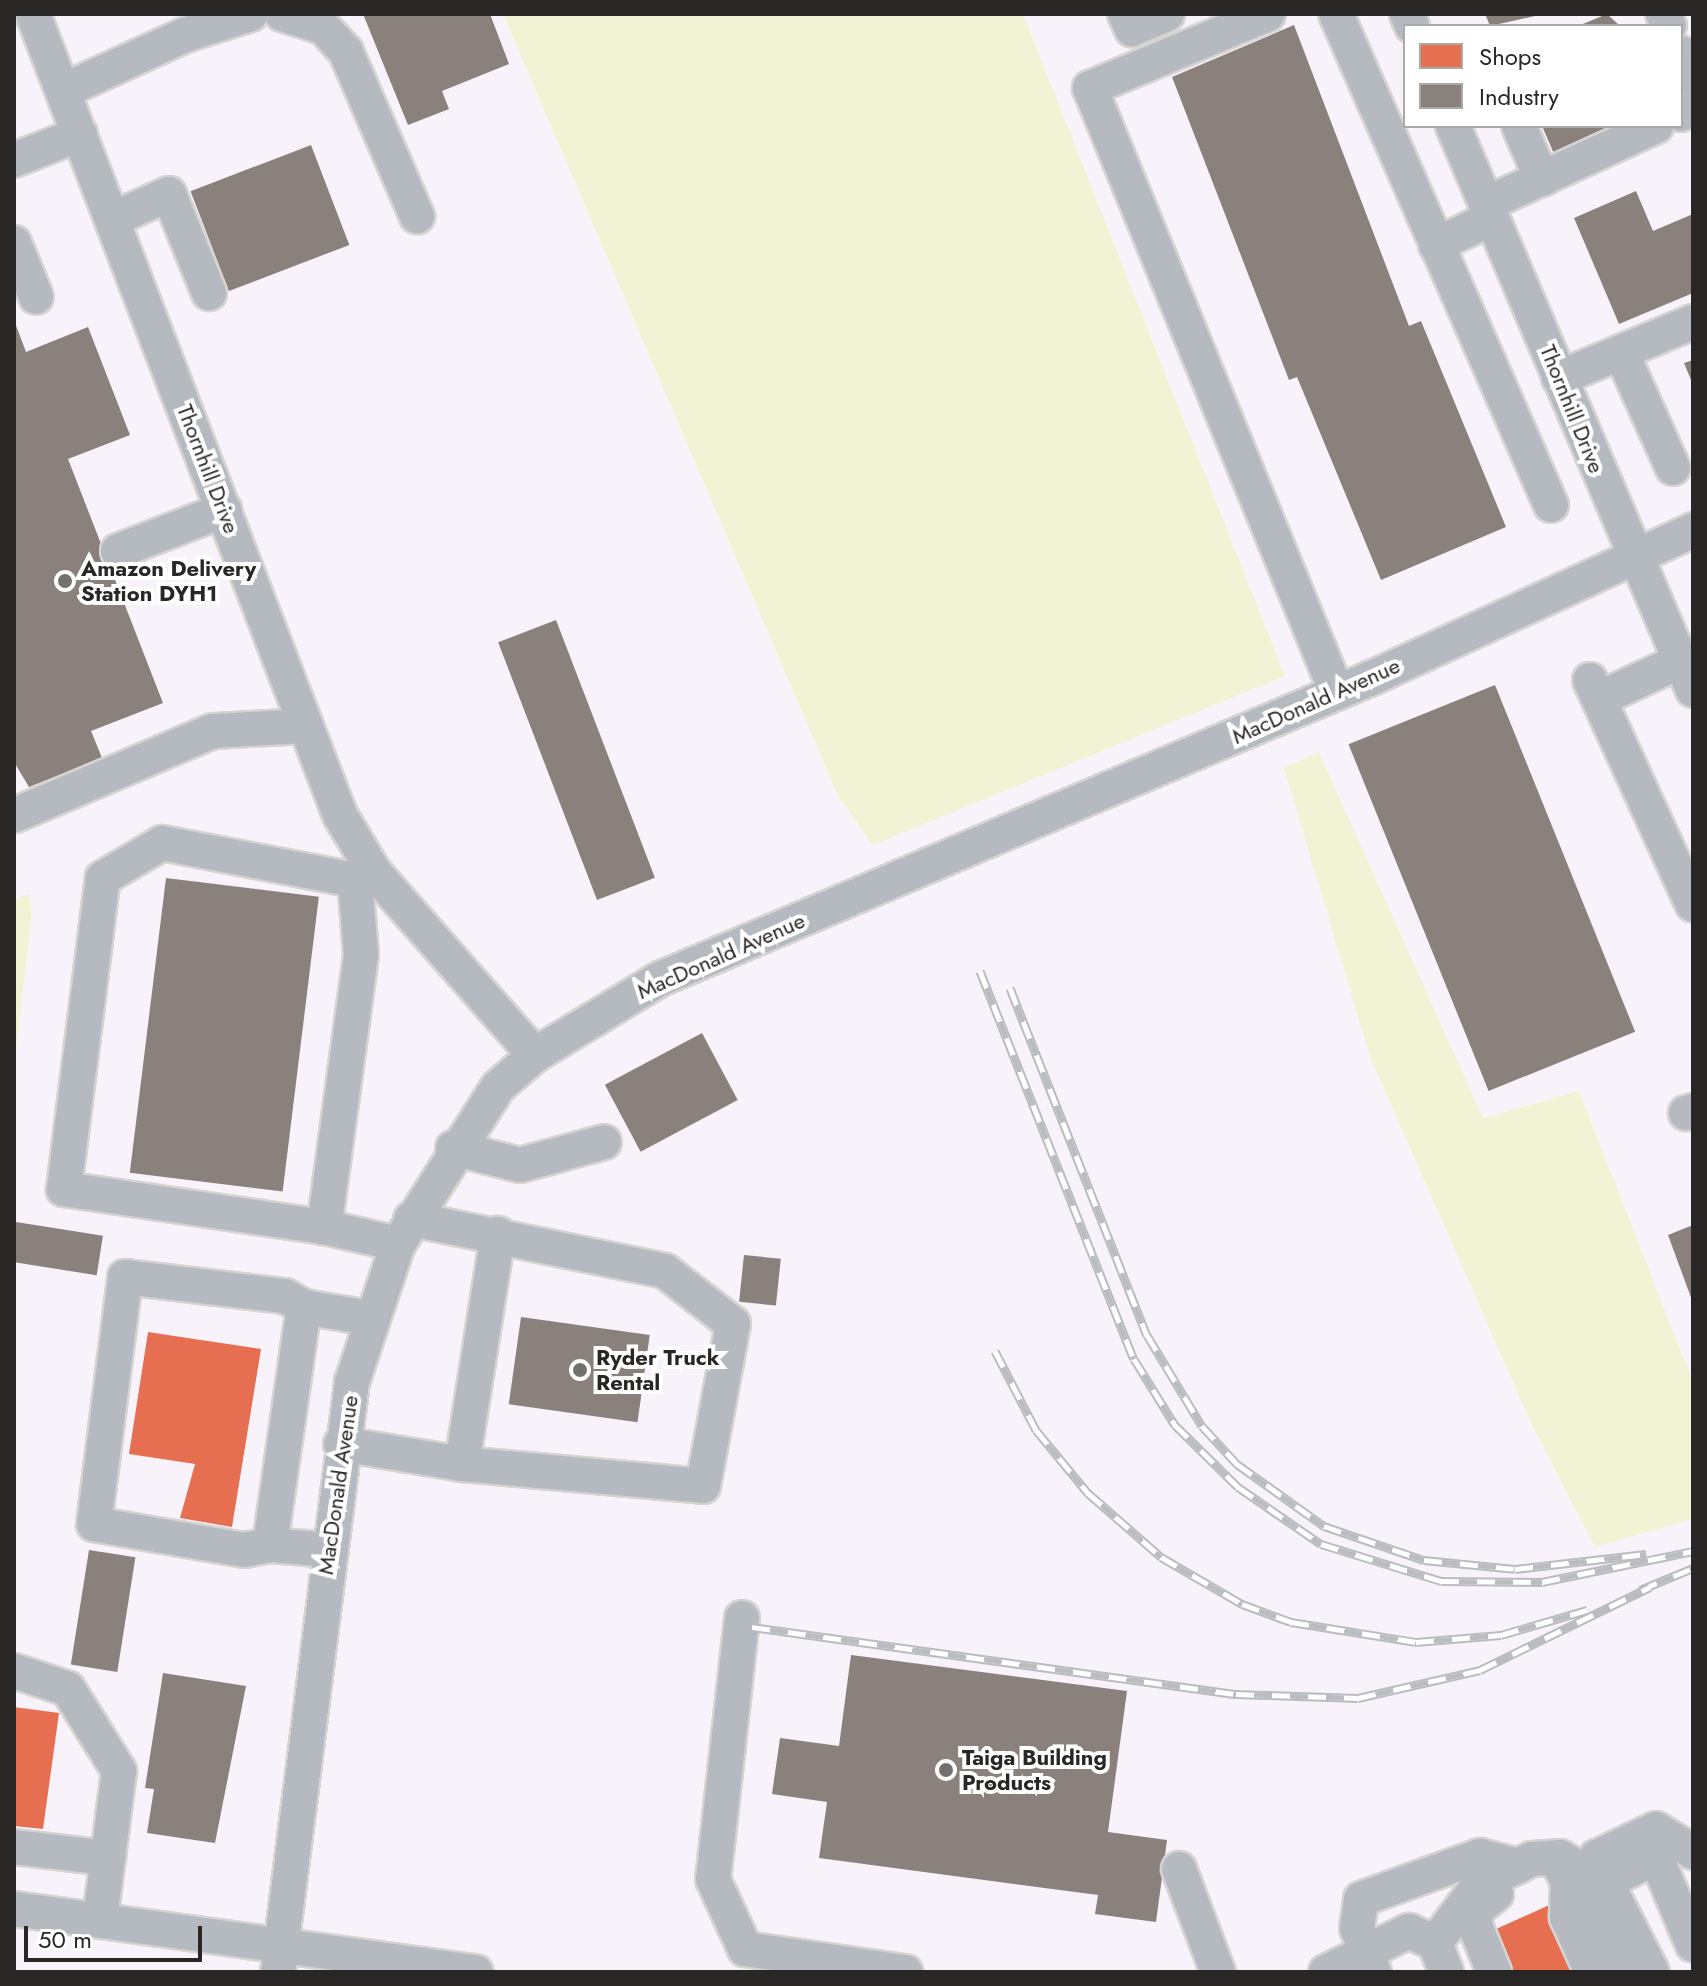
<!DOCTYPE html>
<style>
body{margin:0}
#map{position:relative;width:1707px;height:1986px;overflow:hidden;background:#fdfaf7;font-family:Jost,sans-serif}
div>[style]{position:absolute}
.industrial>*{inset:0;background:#f8f3fb}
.green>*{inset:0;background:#f0f4d4}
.shops>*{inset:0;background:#e76f51}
.industry>*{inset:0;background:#8a817c;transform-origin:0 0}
.roads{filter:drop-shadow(2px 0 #d6d4d2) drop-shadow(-2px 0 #d6d4d2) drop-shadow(0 2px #d6d4d2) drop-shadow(0 -2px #d6d4d2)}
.minor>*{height:34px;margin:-17px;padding:0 17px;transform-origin:17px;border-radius:17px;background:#b4bac0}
.rail>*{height:9px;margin-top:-4.5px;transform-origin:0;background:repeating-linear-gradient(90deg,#fff 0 18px,#babdbf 0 36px);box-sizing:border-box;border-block:2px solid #babdbf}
.dots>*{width:22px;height:22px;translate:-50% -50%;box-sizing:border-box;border:4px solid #fff;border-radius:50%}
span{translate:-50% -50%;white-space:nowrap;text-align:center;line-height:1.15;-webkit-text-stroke:8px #fff;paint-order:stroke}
.street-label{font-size:22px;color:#292725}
.poi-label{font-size:22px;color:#292725;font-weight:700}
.left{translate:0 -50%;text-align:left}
.frame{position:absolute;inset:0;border:16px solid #292725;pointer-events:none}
.legend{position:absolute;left:1403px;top:24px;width:280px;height:104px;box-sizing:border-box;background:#fff;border:2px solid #a9a9a8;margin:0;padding:10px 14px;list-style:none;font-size:24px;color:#292725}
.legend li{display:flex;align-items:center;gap:16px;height:40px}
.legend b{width:40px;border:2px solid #a9a9a8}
.scale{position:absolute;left:24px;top:1926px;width:178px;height:36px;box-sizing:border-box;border:4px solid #292725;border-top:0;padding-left:10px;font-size:24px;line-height:28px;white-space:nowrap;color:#292725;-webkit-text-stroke:6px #fff;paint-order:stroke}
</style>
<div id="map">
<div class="industrial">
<i style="clip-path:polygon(evenodd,14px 14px,503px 14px,838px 796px,1285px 676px,1023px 14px,1693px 14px,1693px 1382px,1579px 1091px,1483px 1119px,1319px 753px,1285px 768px,1370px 1057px,1531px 1423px,1595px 1547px,1693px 1519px,1693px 1972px,14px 1972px,14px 1071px,32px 912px,29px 894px,14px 899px,14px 14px,1405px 26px,1681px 26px,1681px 126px,1405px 126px,1405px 26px)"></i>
</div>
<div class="green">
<i style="clip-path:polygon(503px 14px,1023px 14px,1285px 676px,873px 845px,838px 796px)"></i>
<i style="clip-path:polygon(1319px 752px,1483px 1118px,1579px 1091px,1693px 1382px,1693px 1519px,1595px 1547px,1531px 1423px,1370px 1057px,1284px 768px)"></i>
<i style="clip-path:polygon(29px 894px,32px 912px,14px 1071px,14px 899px)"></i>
</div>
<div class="shops">
<i style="clip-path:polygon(148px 1332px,261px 1349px,232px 1527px,180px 1518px,195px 1464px,129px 1454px)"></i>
<i style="clip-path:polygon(14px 1707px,59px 1713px,43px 1829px,14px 1826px)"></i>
<i style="clip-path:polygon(1556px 1902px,1588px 1972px,1503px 1972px,1485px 1934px)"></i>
</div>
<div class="industry">
<i style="clip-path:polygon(363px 14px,490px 14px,509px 64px,442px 91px,449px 109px,408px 125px)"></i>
<i style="clip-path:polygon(1485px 14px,1544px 14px,1490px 26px)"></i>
<i style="clip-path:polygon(1607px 14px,1620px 26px,1578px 26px)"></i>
<i style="clip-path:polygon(1294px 25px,1409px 326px,1421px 321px,1506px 527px,1381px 580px,1297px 377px,1289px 380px,1172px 77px)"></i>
<i style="clip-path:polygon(1542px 126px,1625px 126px,1555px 156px)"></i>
<i style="left:311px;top:145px;width:107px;height:129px;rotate:69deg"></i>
<i style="clip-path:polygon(1636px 191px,1653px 231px,1693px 214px,1693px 293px,1619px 324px,1574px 218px)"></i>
<i style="clip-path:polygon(14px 320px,26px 352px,88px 327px,130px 435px,68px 459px,163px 703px,91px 731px,102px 758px,29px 787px,14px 762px)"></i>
<i style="clip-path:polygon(1693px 360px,1693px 385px,1684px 363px)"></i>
<i style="left:556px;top:620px;width:276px;height:62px;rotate:69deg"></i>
<i style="left:1495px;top:685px;width:374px;height:158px;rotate:68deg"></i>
<i style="left:166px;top:878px;width:154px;height:297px;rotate:7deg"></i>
<i style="left:702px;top:1033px;width:76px;height:110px;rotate:62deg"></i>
<i style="left:16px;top:1222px;width:88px;height:40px;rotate:9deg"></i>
<i style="clip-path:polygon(1693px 1225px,1693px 1303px,1668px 1235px)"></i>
<i style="left:744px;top:1255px;width:37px;height:47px;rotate:6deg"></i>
<i style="left:521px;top:1317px;width:130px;height:88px;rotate:8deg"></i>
<i style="left:89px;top:1550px;width:47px;height:116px;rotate:9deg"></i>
<i style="clip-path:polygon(851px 1655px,1127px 1691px,1108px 1832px,1167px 1840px,1156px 1922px,1095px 1914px,1098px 1895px,819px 1858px,827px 1802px,772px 1794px,780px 1738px,839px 1746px)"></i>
<i style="clip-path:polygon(163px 1673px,246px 1686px,215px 1843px,147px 1833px,154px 1789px,145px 1788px)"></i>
</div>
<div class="roads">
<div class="minor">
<i style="left:33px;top:14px;width:858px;rotate:69.03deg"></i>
<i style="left:340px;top:815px;width:66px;rotate:59.2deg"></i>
<i style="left:374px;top:872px;width:244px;rotate:48.7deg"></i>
<i style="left:282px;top:14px;width:43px;rotate:17.6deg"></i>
<i style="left:323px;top:27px;width:34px;rotate:47deg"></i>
<i style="left:346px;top:52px;width:179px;rotate:66.6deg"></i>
<i style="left:1125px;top:14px;width:17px;rotate:65deg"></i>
<i style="left:1132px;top:29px;width:38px;rotate:-23deg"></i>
<i style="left:1268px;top:14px;width:193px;rotate:157.4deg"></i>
<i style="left:1090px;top:88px;width:653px;rotate:67.79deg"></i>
<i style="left:1336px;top:14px;width:536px;rotate:66.35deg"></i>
<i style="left:1407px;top:14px;width:13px;rotate:67deg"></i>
<i style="left:1663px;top:14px;width:13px;rotate:63deg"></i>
<i style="left:1681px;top:53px;width:29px;rotate:65deg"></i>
<i style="left:65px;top:90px;width:132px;rotate:-24.6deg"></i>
<i style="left:185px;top:35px;width:69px;rotate:-17.7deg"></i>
<i style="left:1681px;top:114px;width:13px;rotate:-23deg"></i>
<i style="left:1453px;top:126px;width:613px;rotate:66.95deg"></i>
<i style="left:1519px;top:126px;width:58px;rotate:66.5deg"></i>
<i style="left:14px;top:160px;width:71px;rotate:-21.5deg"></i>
<i style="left:1486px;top:204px;width:187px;rotate:-24.6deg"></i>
<i style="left:113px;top:219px;width:61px;rotate:-24.1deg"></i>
<i style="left:169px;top:194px;width:107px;rotate:68deg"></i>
<i style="left:14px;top:243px;width:58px;rotate:67.8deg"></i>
<i style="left:1436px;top:245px;width:62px;rotate:-25.7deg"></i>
<i style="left:1621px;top:352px;width:127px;rotate:65.9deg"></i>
<i style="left:1559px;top:378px;width:145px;rotate:-22.7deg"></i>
<i style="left:118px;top:551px;width:114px;rotate:-21.1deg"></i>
<i style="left:1590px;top:680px;width:247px;rotate:65.4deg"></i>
<i style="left:1599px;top:699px;width:89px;rotate:-25.1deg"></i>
<i style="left:15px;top:815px;width:215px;rotate:-23deg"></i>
<i style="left:213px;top:731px;width:93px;rotate:-3.1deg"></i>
<i style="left:373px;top:872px;width:20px;rotate:156deg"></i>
<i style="left:355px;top:880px;width:75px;rotate:85.4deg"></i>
<i style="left:361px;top:955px;width:275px;rotate:97.7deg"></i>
<i style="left:324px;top:1227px;width:76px;rotate:12.9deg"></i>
<i style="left:1686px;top:1113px;width:7px;rotate:-16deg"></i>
<i style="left:453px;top:1148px;width:69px;rotate:14.2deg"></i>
<i style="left:520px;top:1165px;width:87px;rotate:-15.3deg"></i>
<i style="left:324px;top:1227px;width:263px;rotate:-171.7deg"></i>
<i style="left:64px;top:1189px;width:313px;rotate:-82.9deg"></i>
<i style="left:103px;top:878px;width:69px;rotate:-30.7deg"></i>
<i style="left:162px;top:843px;width:197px;rotate:10.9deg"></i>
<i style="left:341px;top:1444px;width:123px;rotate:9.4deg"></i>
<i style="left:462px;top:1464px;width:242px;rotate:5.2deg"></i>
<i style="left:703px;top:1486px;width:165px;rotate:-79.5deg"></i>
<i style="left:733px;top:1324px;width:86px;rotate:-142.1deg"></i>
<i style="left:665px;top:1271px;width:259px;rotate:-168.4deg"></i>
<i style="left:462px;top:1464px;width:233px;rotate:-81.1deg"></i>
<i style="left:270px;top:1545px;width:26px;rotate:169deg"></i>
<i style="left:244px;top:1550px;width:152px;rotate:-170.2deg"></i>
<i style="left:94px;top:1524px;width:249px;rotate:-82.8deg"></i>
<i style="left:125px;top:1277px;width:161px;rotate:6.8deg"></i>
<i style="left:285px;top:1296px;width:22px;rotate:30deg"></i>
<i style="left:329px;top:1550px;width:59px;rotate:-175.2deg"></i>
<i style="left:270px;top:1545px;width:240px;rotate:-81.9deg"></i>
<i style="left:304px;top:1307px;width:67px;rotate:9.5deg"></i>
<i style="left:742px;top:1618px;width:263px;rotate:96.3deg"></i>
<i style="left:713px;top:1879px;width:77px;rotate:65.4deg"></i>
<i style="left:745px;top:1949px;width:162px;rotate:8.2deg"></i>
<i style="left:14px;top:1671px;width:57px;rotate:18.4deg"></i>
<i style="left:68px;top:1689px;width:97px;rotate:58.1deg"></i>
<i style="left:119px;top:1771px;width:150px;rotate:97.3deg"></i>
<i style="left:14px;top:1847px;width:95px;rotate:6.7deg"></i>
<i style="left:1559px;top:1865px;width:18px;rotate:61deg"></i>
<i style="left:1568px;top:1881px;width:36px;rotate:92deg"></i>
<i style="left:1567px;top:1917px;width:60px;rotate:65.6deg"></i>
<i style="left:1179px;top:1869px;width:110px;rotate:69.3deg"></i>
<i style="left:1606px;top:1882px;width:27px;rotate:-110deg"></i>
<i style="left:1597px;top:1857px;width:65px;rotate:-25.4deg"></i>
<i style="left:1656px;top:1829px;width:44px;rotate:31.9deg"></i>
<i style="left:14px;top:1909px;width:466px;rotate:7.8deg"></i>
<i style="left:1435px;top:1943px;width:73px;rotate:-52.8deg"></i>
<i style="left:1479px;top:1885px;width:59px;rotate:-26.1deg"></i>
<i style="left:1532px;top:1859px;width:28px;rotate:-4deg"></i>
<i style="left:1560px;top:1857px;width:15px;rotate:32deg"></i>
<i style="left:1573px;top:1865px;width:118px;rotate:65.4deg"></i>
<i style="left:278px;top:1972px;width:595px;rotate:-82.85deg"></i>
<i style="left:352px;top:1382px;width:145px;rotate:-71.6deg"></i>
<i style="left:398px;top:1244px;width:186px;rotate:-57.5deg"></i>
<i style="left:498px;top:1087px;width:49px;rotate:-40.9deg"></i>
<i style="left:535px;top:1055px;width:146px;rotate:-31.3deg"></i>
<i style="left:660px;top:979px;width:775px;rotate:-22.93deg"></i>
<i style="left:1374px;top:677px;width:351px;rotate:-24.7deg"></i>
<i style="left:1326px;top:1972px;width:93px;rotate:-26.3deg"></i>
<i style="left:1409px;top:1931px;width:29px;rotate:25deg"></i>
<i style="left:1435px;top:1943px;width:31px;rotate:69deg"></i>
<i style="left:1374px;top:1972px;width:47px;rotate:-111.1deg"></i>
<i style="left:1357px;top:1928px;width:29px;rotate:-82deg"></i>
<i style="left:1361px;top:1899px;width:127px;rotate:-19.9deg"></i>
<i style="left:1480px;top:1856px;width:40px;rotate:14.4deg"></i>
<i style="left:1494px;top:1972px;width:53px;rotate:-112.2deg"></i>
<i style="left:1474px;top:1923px;width:16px;rotate:-75deg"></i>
<i style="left:1478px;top:1908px;width:23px;rotate:-38deg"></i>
<i style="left:1652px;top:1972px;width:101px;rotate:-117.1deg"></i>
<i style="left:1606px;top:1882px;width:56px;rotate:-26.6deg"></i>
<i style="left:1656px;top:1857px;width:95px;rotate:67.2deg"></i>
</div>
</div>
<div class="rail">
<i style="left:980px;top:971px;width:417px;rotate:68.4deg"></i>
<i style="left:1134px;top:1359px;width:78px;rotate:58.2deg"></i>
<i style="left:1175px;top:1425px;width:88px;rotate:44.5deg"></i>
<i style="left:1238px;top:1487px;width:101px;rotate:34.5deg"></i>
<i style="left:1321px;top:1544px;width:126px;rotate:17.1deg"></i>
<i style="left:1441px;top:1581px;width:101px;rotate:0.6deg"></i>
<i style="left:1542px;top:1582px;width:154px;rotate:-11.6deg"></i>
<i style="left:1010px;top:988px;width:373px;rotate:68.5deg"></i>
<i style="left:1147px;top:1335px;width:106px;rotate:58.9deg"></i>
<i style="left:1202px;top:1426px;width:52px;rotate:47.4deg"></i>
<i style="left:1237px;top:1464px;width:107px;rotate:35.5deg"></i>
<i style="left:1324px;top:1526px;width:106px;rotate:18.8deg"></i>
<i style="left:1424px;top:1560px;width:91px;rotate:5.6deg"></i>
<i style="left:1515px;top:1569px;width:132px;rotate:-6.5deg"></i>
<i style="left:995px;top:1351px;width:89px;rotate:62.6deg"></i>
<i style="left:1036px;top:1430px;width:82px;rotate:50.5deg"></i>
<i style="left:1088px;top:1493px;width:97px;rotate:41.2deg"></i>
<i style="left:1161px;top:1557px;width:94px;rotate:30.1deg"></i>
<i style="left:1242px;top:1604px;width:52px;rotate:20.2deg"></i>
<i style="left:1291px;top:1622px;width:127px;rotate:9.1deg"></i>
<i style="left:1416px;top:1642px;width:85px;rotate:-4.7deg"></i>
<i style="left:1501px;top:1635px;width:90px;rotate:-16.2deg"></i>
<i style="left:1640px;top:1590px;width:57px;rotate:-22.5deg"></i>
<i style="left:752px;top:1627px;width:489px;rotate:7.9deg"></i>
<i style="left:1236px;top:1694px;width:122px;rotate:1.9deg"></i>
<i style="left:1358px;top:1698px;width:125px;rotate:-12.9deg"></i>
<i style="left:1480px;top:1670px;width:189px;rotate:-26deg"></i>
</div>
<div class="dots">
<i style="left:65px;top:581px;background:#73716e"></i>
<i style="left:580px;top:1370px;background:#73716e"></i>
<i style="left:946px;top:1770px;background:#73716e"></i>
</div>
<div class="street-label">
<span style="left:1572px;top:409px;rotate:68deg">Thornhill Drive</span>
<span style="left:208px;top:469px;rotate:69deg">Thornhill Drive</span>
<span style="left:1316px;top:701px;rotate:-24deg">MacDonald Avenue</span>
<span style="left:721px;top:956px;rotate:-24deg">MacDonald Avenue</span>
<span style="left:338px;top:1485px;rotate:-82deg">MacDonald Avenue</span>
</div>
<div class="poi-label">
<span class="left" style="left:81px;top:581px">Amazon Delivery<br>Station DYH1</span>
<span class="left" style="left:596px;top:1370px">Ryder Truck<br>Rental</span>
<span class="left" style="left:962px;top:1770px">Taiga Building<br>Products</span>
</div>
<div class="frame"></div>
<ul class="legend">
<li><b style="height:22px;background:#e76f51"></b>Shops</li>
<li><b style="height:22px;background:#8a817c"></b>Industry</li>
</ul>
<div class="scale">50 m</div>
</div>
